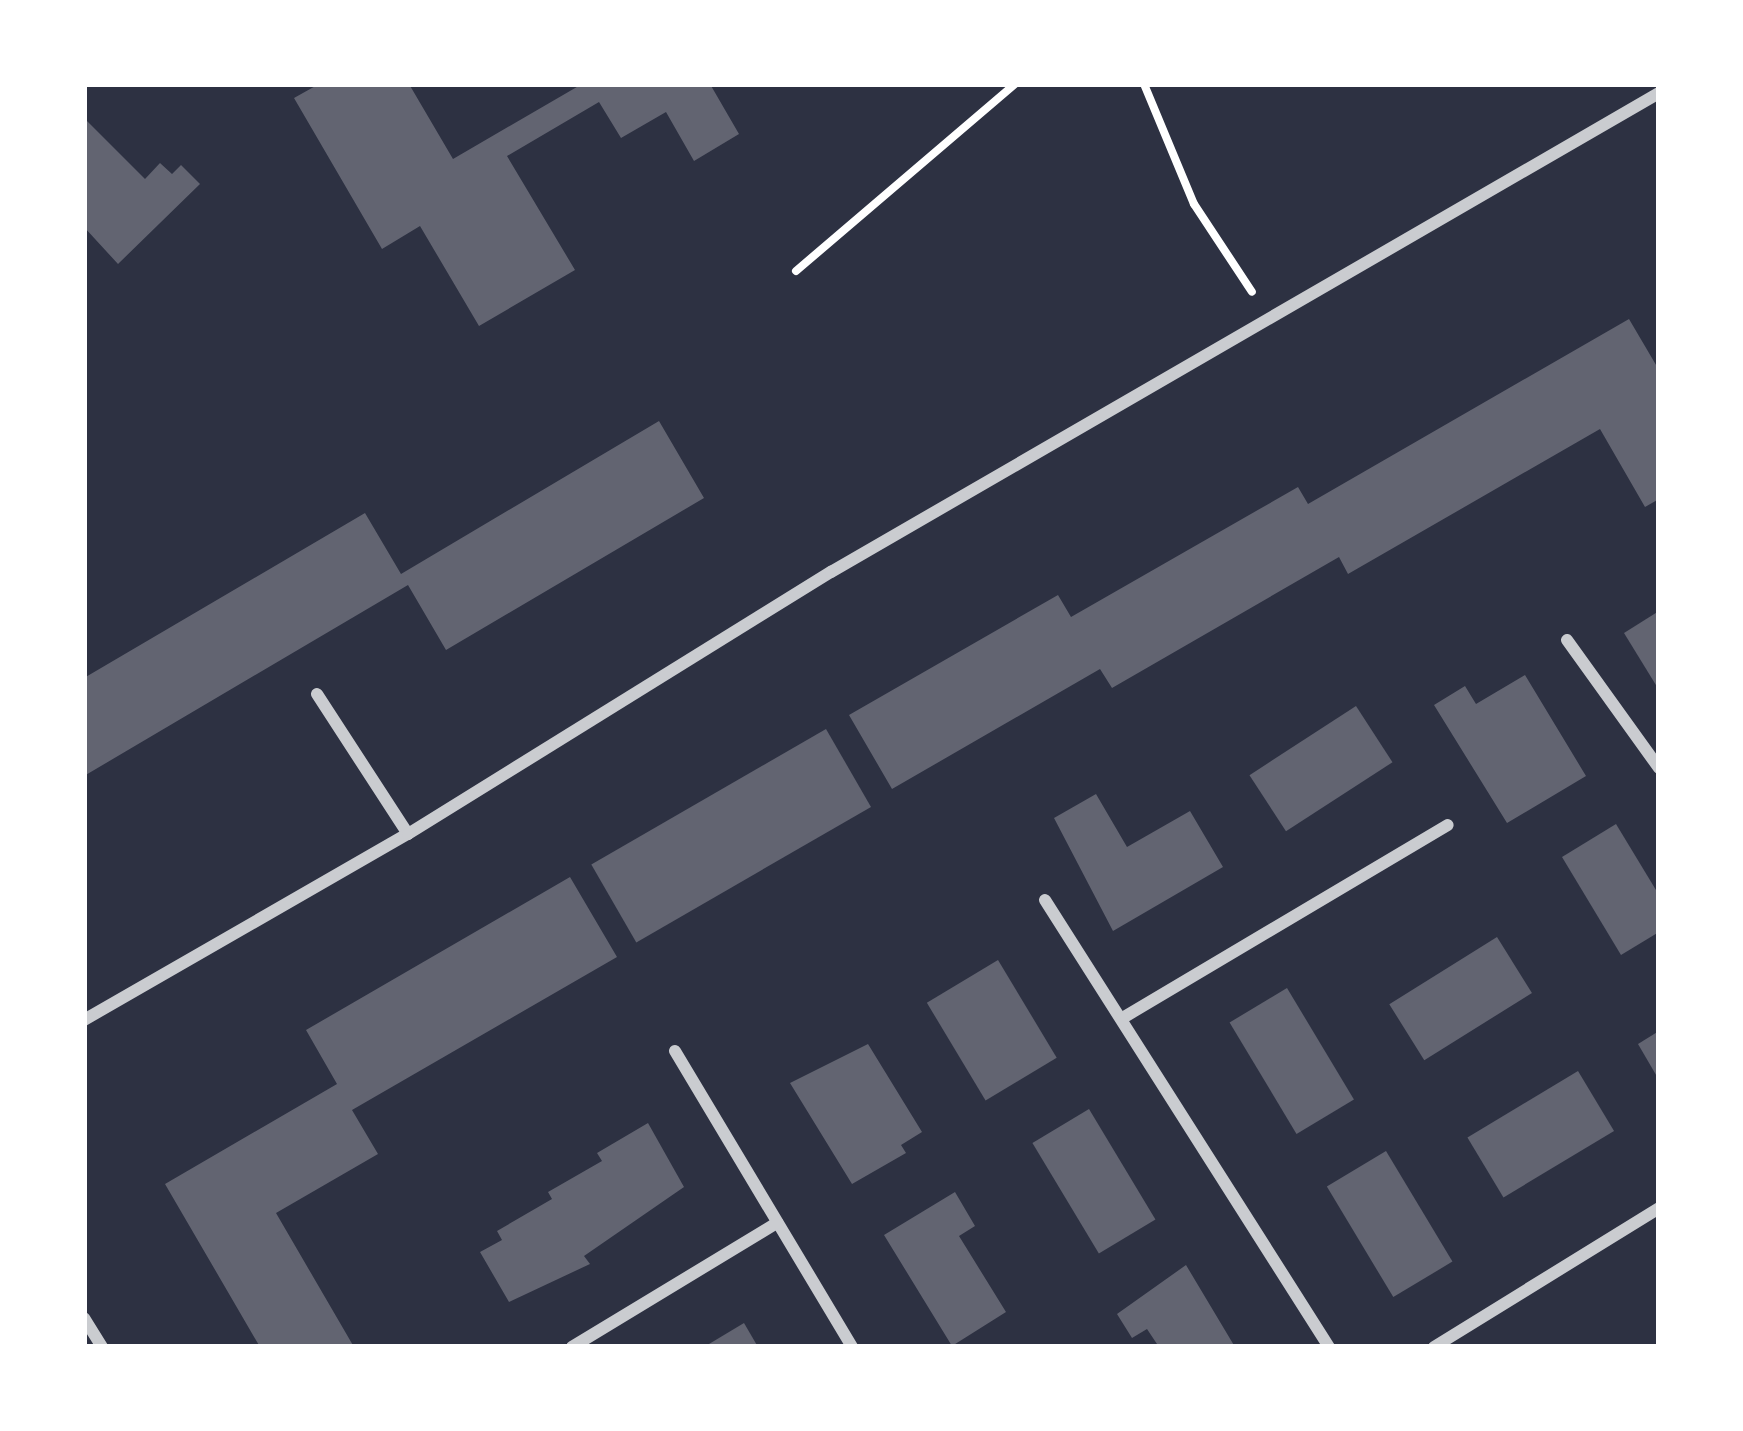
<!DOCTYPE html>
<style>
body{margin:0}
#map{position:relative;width:1743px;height:1431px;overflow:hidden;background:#2d3142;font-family:"Titillium Web",sans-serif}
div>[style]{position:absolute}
.building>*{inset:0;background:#626471;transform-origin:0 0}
.path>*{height:8px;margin:-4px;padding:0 4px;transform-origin:4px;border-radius:4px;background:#fff}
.minor>*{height:12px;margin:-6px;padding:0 6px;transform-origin:6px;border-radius:6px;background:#caccd0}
span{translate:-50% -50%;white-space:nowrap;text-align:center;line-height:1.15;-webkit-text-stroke:12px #fff;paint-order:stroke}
.frame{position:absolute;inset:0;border:87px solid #fff;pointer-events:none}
</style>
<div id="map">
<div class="building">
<i style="clip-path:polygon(319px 84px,409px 84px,453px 159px,582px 84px,710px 84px,739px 134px,694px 161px,666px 112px,621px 138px,599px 102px,507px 156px,575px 270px,479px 326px,420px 226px,382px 249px,294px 98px)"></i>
<i style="clip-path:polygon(84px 118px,145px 179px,160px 163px,172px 174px,181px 165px,200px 184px,118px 264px,84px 227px)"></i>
<i style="clip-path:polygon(1629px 319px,1659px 370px,1659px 499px,1645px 507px,1600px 429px,1348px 574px,1339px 557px,1112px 688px,1100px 669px,892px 789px,849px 715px,1058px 595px,1071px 617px,1298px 487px,1308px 504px)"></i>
<i style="clip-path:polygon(659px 421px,704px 498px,446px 650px,408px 585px,84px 776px,84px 678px,365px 513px,401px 574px)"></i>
<i style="clip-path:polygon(1659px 611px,1659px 690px,1624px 633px)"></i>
<i style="clip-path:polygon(1525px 675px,1586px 776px,1507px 823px,1434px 705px,1465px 686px,1476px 704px)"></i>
<i style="left:1356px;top:706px;width:67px;height:127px;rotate:57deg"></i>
<i style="left:826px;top:729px;width:90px;height:271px;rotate:60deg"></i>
<i style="clip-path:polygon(1096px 794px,1127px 847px,1190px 811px,1223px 867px,1113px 931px,1054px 818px)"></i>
<i style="clip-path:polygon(1616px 824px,1659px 895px,1659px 932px,1621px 955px,1562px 857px)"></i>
<i style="clip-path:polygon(570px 877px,617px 957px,352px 1110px,378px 1154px,276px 1213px,354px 1347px,260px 1347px,165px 1184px,337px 1084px,306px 1030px)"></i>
<i style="left:1497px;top:937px;width:66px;height:127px;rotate:58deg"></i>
<i style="left:998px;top:960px;width:114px;height:83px;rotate:59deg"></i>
<i style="left:1287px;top:988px;width:130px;height:67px;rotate:59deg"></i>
<i style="clip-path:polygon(1659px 1031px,1659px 1080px,1638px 1044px)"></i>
<i style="clip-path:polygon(868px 1044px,922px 1132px,901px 1145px,906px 1153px,852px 1184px,790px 1083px)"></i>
<i style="left:1578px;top:1071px;width:70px;height:129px;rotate:59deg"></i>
<i style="left:1089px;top:1109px;width:129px;height:66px;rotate:59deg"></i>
<i style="clip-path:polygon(648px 1123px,684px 1187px,584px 1256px,590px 1264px,509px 1302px,480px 1252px,502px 1240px,497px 1231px,552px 1199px,548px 1192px,602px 1161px,597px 1153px)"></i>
<i style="left:1386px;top:1151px;width:129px;height:69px;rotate:59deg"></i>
<i style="clip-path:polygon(955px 1192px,975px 1226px,959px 1236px,1006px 1312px,952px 1346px,884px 1235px)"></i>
<i style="clip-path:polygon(1186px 1265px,1235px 1347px,1159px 1347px,1147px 1329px,1132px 1338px,1117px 1314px)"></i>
<i style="clip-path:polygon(744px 1323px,758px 1347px,704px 1347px)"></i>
</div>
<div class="path">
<i style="left:1144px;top:84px;width:130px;rotate:67.4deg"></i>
<i style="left:1194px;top:204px;width:105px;rotate:56.6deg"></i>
<i style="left:796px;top:271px;width:288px;rotate:-40.5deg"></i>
</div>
<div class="minor">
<i style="left:1567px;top:640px;width:158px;rotate:54.3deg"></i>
<i style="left:317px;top:694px;width:167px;rotate:57deg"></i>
<i style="left:1045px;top:900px;width:530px;rotate:57.57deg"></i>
<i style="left:1126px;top:1016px;width:374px;rotate:-30.7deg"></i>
<i style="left:84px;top:1020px;width:374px;rotate:-29.9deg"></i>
<i style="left:408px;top:834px;width:498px;rotate:-31.8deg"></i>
<i style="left:831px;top:572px;width:957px;rotate:-30.05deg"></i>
<i style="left:675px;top:1051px;width:345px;rotate:59.1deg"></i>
<i style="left:84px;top:1318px;width:34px;rotate:58deg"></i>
<i style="left:572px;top:1347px;width:240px;rotate:-31.2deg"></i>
<i style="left:1434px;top:1347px;width:264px;rotate:-31.7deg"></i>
</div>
<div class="frame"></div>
</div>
